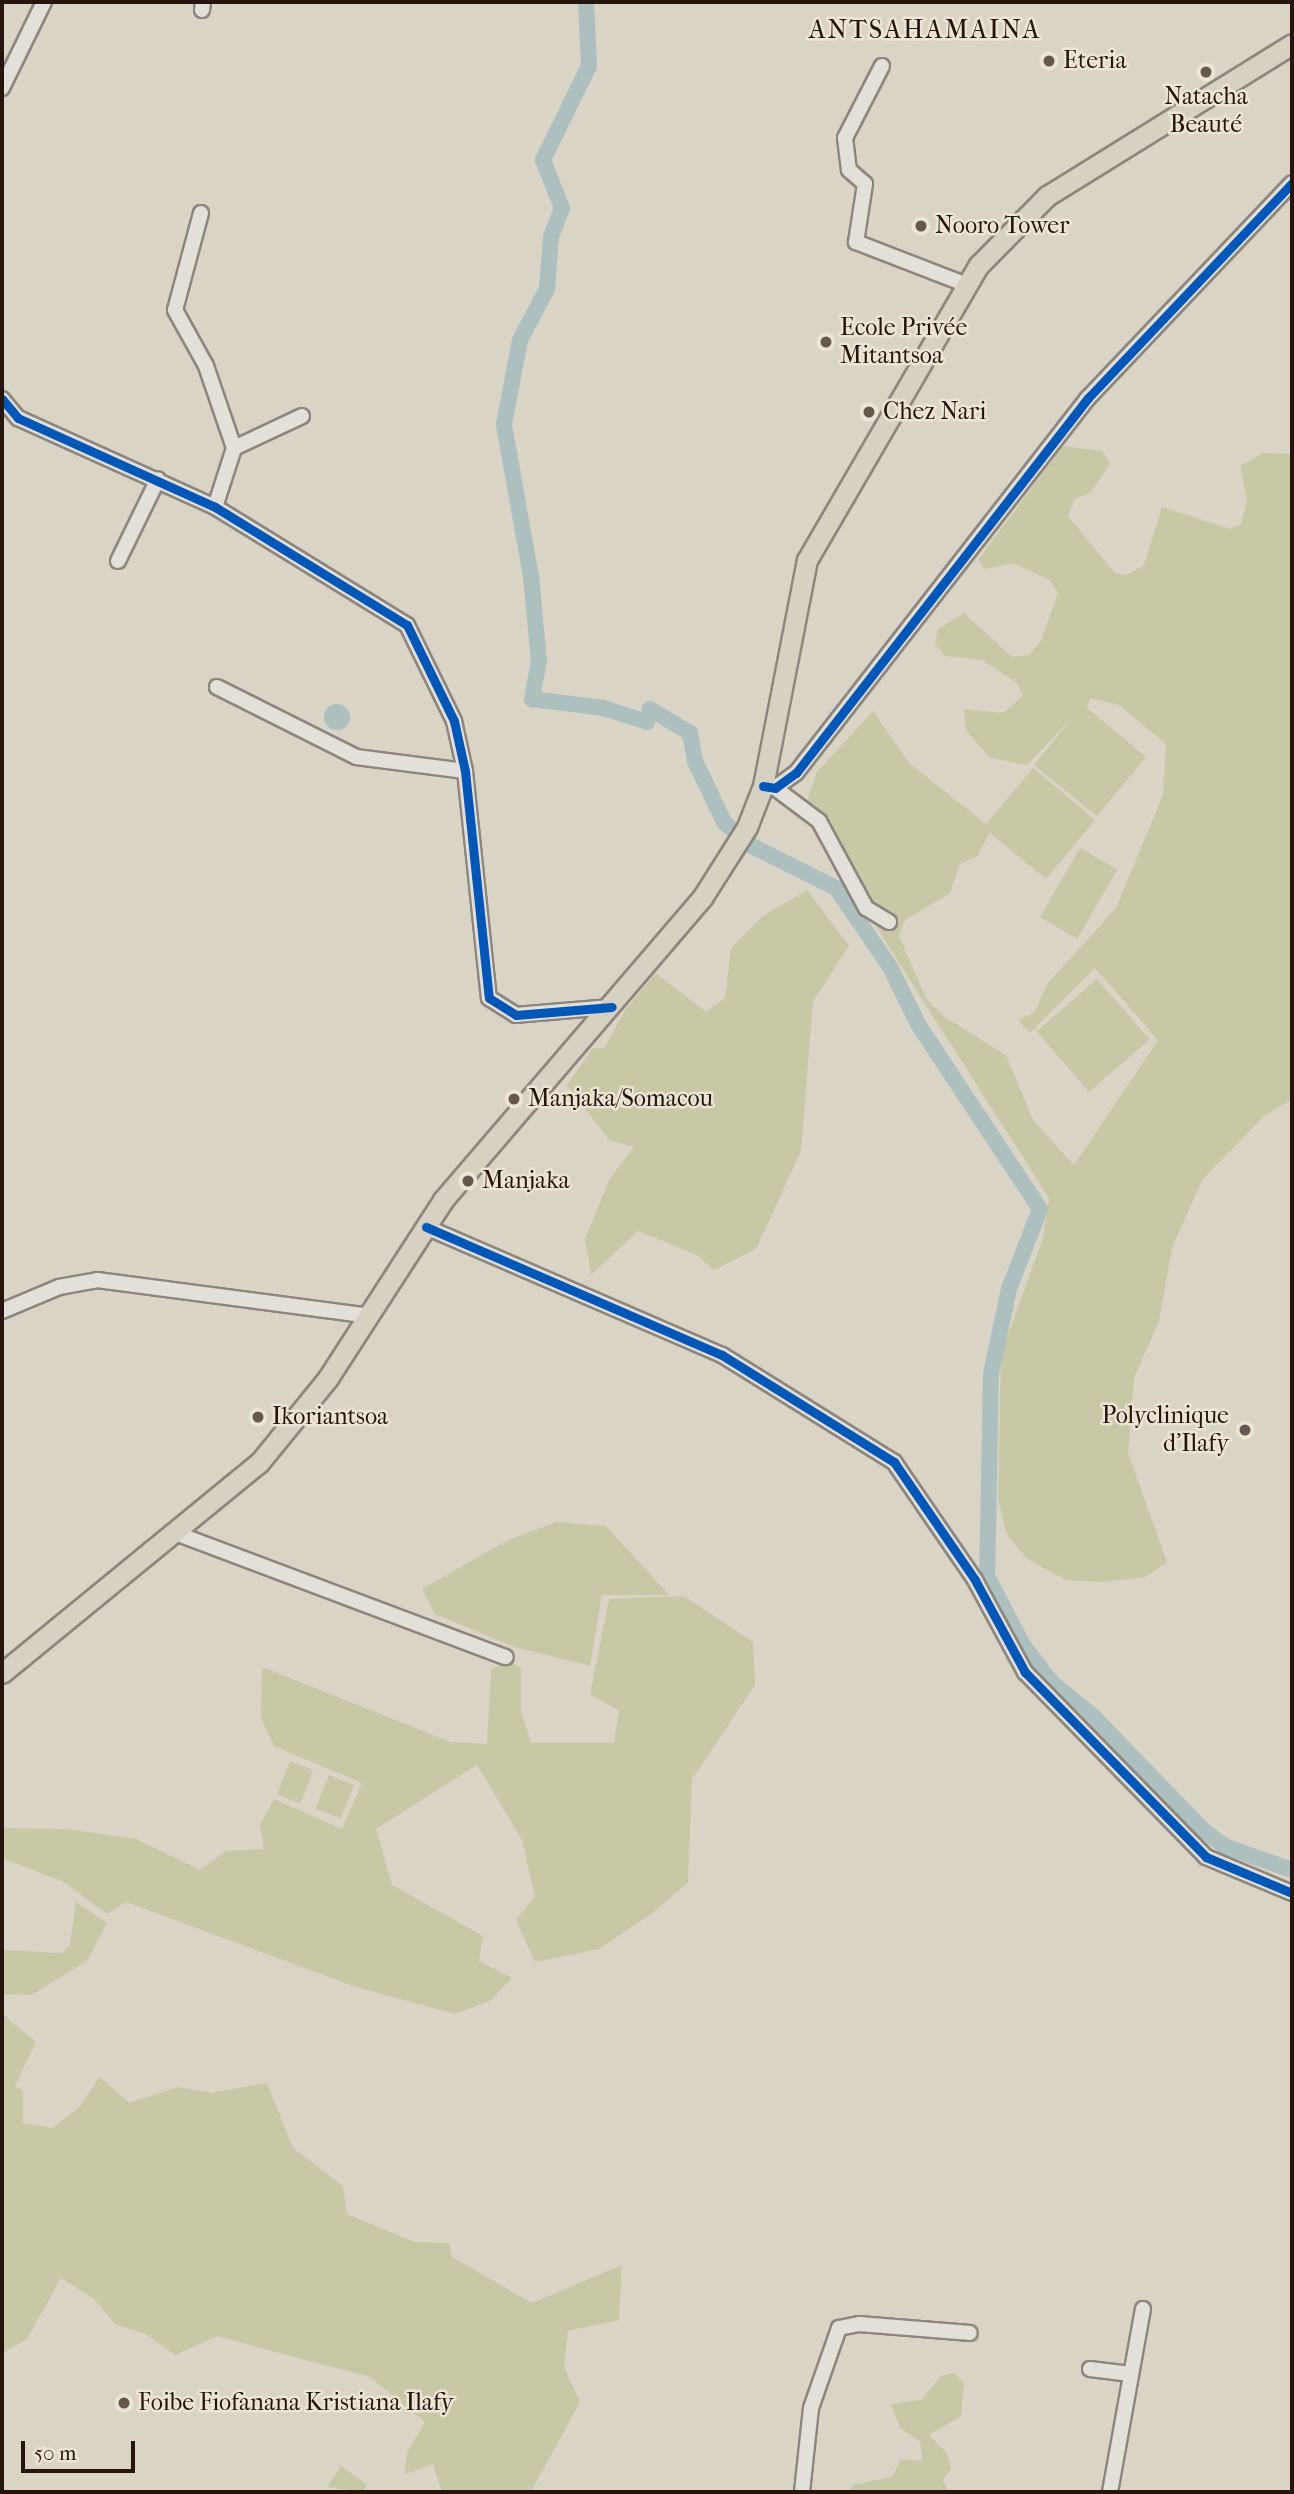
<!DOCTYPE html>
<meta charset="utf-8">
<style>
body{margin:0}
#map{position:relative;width:1294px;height:2494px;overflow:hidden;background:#dad4c6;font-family:"IM FELL French Canon",serif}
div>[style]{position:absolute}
.green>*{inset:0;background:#c8c7a6;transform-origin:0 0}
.water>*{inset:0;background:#aebfc0}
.round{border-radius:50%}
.canal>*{height:16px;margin:-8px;padding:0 8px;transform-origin:8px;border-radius:8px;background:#aebfc0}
.roads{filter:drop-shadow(2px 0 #8c867e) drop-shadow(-2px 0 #8c867e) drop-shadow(0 2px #8c867e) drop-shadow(0 -2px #8c867e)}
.minor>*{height:14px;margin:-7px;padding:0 7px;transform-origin:7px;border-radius:7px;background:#e3e0d9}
.major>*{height:19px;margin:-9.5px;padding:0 9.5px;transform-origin:9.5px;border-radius:9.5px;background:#d7d1c4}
.cycleway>*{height:9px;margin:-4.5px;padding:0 4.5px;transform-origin:4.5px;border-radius:4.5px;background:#0057b8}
.dots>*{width:19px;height:19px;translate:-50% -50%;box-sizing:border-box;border:4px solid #ece5d5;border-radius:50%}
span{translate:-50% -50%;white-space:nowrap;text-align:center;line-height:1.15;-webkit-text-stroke:5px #ece5d5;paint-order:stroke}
.poi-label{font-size:24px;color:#24150f}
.left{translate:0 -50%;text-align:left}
.right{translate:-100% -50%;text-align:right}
.neighbourhood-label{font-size:26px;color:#24150f;letter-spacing:2px}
.frame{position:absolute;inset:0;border:4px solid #24150f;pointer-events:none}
.scale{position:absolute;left:21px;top:2441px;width:114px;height:32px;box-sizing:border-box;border:4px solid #24150f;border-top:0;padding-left:9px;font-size:21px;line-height:24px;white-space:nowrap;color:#24150f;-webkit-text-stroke:5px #ece5d5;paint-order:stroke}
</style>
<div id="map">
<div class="green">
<i style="clip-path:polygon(1063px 446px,1102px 451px,1110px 463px,1091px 492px,1075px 499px,1068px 516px,1115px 573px,1127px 575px,1144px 565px,1162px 507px,1230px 529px,1241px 524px,1247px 499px,1240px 466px,1263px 453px,1292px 454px,1292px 1099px,1264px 1116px,1202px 1180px,1172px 1248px,1159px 1321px,1134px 1378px,1128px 1453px,1167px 1562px,1146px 1577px,1102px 1582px,1066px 1580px,1026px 1558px,1006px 1533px,998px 1498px,1001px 1354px,1043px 1238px,1049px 1198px,887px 944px,806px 804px,817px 772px,873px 711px,909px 763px,986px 824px,1033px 768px,1095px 820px,1046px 879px,990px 833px,977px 856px,960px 864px,950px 893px,905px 920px,899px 936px,926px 998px,943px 1016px,1006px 1055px,1033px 1120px,1074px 1165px,1158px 1040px,1095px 968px,1030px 1033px,1018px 1020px,1034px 1013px,1048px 983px,1116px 908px,1163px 795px,1166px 744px,1119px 705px,1091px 698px,1086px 707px,1146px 757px,1097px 816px,1034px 765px,1073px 717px,1027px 765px,990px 758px,965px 729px,964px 709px,1003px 713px,1023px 696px,1017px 683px,982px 660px,945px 656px,935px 644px,938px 629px,964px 613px,1012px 657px,1029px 655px,1041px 641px,1058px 593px,1050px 580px,1014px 563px,985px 569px,978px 560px)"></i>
<i style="left:1080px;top:848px;width:43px;height:80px;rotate:30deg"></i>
<i style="clip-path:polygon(807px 890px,849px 946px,813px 1001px,801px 1151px,756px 1249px,714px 1270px,697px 1255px,638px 1231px,591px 1275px,585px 1239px,610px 1178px,634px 1147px,609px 1140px,567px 1085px,593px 1048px,604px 1049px,625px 1010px,656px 973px,706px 1012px,725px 998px,731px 948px,763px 916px)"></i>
<i style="left:1097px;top:979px;width:80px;height:80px;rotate:49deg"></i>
<i style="clip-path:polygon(556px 1522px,606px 1526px,669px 1595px,602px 1595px,590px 1666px,515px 1647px,435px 1614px,422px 1589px,506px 1541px)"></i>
<i style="clip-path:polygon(684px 1596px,753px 1642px,755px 1685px,692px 1779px,688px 1882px,651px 1914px,599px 1949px,535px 1962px,516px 1920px,535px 1896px,522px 1840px,477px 1765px,376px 1829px,392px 1885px,483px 1936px,479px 1961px,512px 1978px,490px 2001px,455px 2014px,353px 1986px,126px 1902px,107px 1914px,64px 1882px,2px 1858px,2px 1828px,67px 1829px,136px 1839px,200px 1870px,226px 1851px,264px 1849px,260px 1825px,274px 1799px,342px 1829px,362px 1783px,274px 1746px,261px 1719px,262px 1667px,451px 1742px,487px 1744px,491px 1669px,511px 1662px,521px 1668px,521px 1711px,531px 1743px,614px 1743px,619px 1711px,590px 1694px,609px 1599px)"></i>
<i style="left:290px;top:1761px;width:25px;height:36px;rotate:21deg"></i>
<i style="left:329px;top:1775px;width:27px;height:36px;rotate:22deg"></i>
<i style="clip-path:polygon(76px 1902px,107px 1923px,87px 1961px,31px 1995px,2px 1994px,2px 1950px,62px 1953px,70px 1945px)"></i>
<i style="clip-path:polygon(2px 2014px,36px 2042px,15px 2086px,23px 2091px,23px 2123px,53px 2128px,80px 2106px,100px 2077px,129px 2103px,178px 2087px,211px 2093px,267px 2083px,293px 2148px,343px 2186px,347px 2214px,414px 2242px,449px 2243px,452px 2257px,532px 2303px,622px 2265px,619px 2320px,568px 2331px,564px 2367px,580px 2402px,531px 2492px,442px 2492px,433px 2464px,404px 2475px,407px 2452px,425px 2422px,370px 2377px,217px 2336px,175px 2355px,146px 2334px,116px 2325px,94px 2299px,61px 2278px,27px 2339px,2px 2353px)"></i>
<i style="clip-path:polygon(954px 2373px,964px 2382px,961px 2416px,929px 2435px,947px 2453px,951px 2469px,943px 2480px,948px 2492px,849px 2492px,853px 2485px,892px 2477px,901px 2459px,923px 2461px,920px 2441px,900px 2428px,891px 2404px,921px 2400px,941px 2376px)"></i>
<i style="clip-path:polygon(341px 2466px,367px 2485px,362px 2492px,327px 2487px)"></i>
</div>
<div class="water">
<i class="round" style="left:324px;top:704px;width:26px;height:26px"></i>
</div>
<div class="canal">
<i style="left:586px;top:2px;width:64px;rotate:87.3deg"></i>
<i style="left:589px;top:66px;width:105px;rotate:116.1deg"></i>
<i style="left:543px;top:160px;width:52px;rotate:68.4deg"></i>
<i style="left:562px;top:208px;width:31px;rotate:111deg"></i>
<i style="left:551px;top:237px;width:52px;rotate:94.4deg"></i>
<i style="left:547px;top:289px;width:58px;rotate:117.9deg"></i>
<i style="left:520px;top:340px;width:86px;rotate:100.7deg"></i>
<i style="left:504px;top:425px;width:153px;rotate:79.9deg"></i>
<i style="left:531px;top:576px;width:84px;rotate:84.6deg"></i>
<i style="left:539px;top:660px;width:40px;rotate:100deg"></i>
<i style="left:532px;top:699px;width:72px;rotate:7.2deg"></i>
<i style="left:603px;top:708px;width:46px;rotate:17.7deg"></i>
<i style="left:647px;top:722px;width:13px;rotate:-77deg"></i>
<i style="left:650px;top:709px;width:47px;rotate:31deg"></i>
<i style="left:690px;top:733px;width:28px;rotate:80deg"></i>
<i style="left:695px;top:761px;width:68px;rotate:64.6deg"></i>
<i style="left:724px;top:822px;width:33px;rotate:43deg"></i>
<i style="left:748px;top:844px;width:98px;rotate:26.6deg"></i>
<i style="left:836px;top:888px;width:96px;rotate:55.6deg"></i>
<i style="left:890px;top:967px;width:64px;rotate:63.8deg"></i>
<i style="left:918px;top:1024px;width:222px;rotate:56.6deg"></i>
<i style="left:1040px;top:1209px;width:86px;rotate:111.2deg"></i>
<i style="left:1009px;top:1289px;width:87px;rotate:102deg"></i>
<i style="left:991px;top:1374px;width:202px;rotate:91.1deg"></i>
<i style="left:987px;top:1576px;width:78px;rotate:62.4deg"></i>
<i style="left:1023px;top:1645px;width:48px;rotate:52.7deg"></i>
<i style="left:1052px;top:1683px;width:53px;rotate:38.8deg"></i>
<i style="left:1093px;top:1716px;width:158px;rotate:46deg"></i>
<i style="left:1203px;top:1830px;width:26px;rotate:37deg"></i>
<i style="left:1224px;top:1846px;width:72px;rotate:19.4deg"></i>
</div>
<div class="roads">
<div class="minor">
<i style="left:202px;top:10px;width:8px;rotate:-83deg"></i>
<i style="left:882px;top:66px;width:81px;rotate:117.2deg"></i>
<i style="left:845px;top:138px;width:32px;rotate:83deg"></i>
<i style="left:849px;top:170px;width:21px;rotate:41deg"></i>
<i style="left:865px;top:184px;width:59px;rotate:98.8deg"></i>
<i style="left:856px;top:242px;width:119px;rotate:21.2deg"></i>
<i style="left:2px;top:88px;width:96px;rotate:-64deg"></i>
<i style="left:201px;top:213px;width:100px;rotate:105deg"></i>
<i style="left:175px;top:310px;width:64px;rotate:61deg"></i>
<i style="left:206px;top:366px;width:87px;rotate:71.1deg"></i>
<i style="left:2px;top:399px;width:25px;rotate:50deg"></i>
<i style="left:18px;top:418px;width:216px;rotate:24.3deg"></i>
<i style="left:215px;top:507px;width:225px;rotate:31.6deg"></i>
<i style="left:407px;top:625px;width:107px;rotate:63.9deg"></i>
<i style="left:454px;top:721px;width:51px;rotate:77.6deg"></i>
<i style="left:465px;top:771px;width:228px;rotate:84deg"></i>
<i style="left:489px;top:998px;width:32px;rotate:32deg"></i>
<i style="left:516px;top:1015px;width:94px;rotate:-4.9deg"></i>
<i style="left:215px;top:507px;width:62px;rotate:-72.1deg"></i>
<i style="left:234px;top:448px;width:75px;rotate:-25.2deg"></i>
<i style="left:118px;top:561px;width:91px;rotate:-64deg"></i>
<i style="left:217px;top:687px;width:156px;rotate:26.7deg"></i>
<i style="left:356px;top:757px;width:110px;rotate:7.3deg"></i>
<i style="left:763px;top:786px;width:12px;rotate:9deg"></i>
<i style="left:775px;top:788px;width:26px;rotate:-36deg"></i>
<i style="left:796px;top:773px;width:475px;rotate:-52.1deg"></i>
<i style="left:1088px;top:398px;width:296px;rotate:-46.5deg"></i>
<i style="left:775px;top:788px;width:55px;rotate:36.9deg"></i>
<i style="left:819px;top:821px;width:99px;rotate:61.6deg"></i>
<i style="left:866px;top:908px;width:27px;rotate:31deg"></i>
<i style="left:426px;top:1227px;width:322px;rotate:23.4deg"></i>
<i style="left:722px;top:1355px;width:203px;rotate:31.9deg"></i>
<i style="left:894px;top:1462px;width:143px;rotate:55.5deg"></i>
<i style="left:975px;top:1580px;width:105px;rotate:61.5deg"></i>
<i style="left:1025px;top:1672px;width:259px;rotate:45.6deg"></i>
<i style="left:1206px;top:1857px;width:93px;rotate:22.7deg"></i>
<i style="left:2px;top:1311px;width:62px;rotate:-22.8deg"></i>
<i style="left:59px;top:1287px;width:39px;rotate:-10deg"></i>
<i style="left:97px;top:1280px;width:276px;rotate:7.5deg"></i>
<i style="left:178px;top:1534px;width:350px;rotate:20.6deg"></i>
<i style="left:1090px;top:2369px;width:41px;rotate:7deg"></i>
<i style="left:802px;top:2492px;width:84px;rotate:-83.9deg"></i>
<i style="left:811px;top:2408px;width:85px;rotate:-70.7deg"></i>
<i style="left:839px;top:2328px;width:21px;rotate:-11deg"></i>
<i style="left:860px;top:2324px;width:110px;rotate:4.7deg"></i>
<i style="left:1110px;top:2492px;width:186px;rotate:-79.8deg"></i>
</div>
<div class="major">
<i style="left:2px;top:1673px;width:332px;rotate:-39.3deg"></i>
<i style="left:259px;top:1463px;width:109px;rotate:-50.9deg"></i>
<i style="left:328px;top:1378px;width:212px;rotate:-57.1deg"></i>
<i style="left:443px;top:1200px;width:398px;rotate:-49.4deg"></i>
<i style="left:702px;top:898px;width:84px;rotate:-57.6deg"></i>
<i style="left:747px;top:827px;width:44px;rotate:-68.7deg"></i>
<i style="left:763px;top:786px;width:230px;rotate:-79deg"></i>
<i style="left:807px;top:560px;width:341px;rotate:-59.8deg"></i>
<i style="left:979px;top:265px;width:97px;rotate:-45.4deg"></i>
<i style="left:1047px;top:196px;width:288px;rotate:-31.8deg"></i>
</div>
</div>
<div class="cycleway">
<i style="left:2px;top:399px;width:25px;rotate:50deg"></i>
<i style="left:18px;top:418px;width:216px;rotate:24.3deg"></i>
<i style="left:215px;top:507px;width:225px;rotate:31.6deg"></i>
<i style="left:407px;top:625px;width:107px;rotate:63.9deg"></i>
<i style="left:454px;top:721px;width:51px;rotate:77.6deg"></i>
<i style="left:465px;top:771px;width:228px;rotate:84deg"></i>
<i style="left:489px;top:998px;width:32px;rotate:32deg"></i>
<i style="left:516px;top:1015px;width:96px;rotate:-4.8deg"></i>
<i style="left:763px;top:786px;width:12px;rotate:9deg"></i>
<i style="left:775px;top:788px;width:26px;rotate:-36deg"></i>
<i style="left:796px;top:773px;width:475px;rotate:-52.1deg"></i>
<i style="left:1088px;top:398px;width:296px;rotate:-46.5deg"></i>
<i style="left:426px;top:1227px;width:322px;rotate:23.4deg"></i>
<i style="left:722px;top:1355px;width:203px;rotate:31.9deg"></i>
<i style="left:894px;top:1462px;width:143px;rotate:55.5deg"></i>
<i style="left:975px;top:1580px;width:105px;rotate:61.5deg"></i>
<i style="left:1025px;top:1672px;width:259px;rotate:45.6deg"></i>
<i style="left:1206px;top:1857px;width:93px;rotate:22.7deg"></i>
</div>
<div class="dots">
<i style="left:1049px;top:61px;background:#64584f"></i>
<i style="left:1206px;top:72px;background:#64584f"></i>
<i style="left:921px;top:226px;background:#64584f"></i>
<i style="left:826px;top:342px;background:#64584f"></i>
<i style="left:869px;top:412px;background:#64584f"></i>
<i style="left:514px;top:1099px;background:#64584f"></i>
<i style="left:468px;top:1181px;background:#64584f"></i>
<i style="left:258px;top:1417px;background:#64584f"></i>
<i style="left:1245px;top:1430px;background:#64584f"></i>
<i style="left:124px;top:2403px;background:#64584f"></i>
</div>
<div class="poi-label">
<span class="left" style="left:1063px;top:61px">Eteria</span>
<span style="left:1206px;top:111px">Natacha<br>Beauté</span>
<span class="left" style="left:935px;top:226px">Nooro Tower</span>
<span class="left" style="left:840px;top:342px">Ecole Privée<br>Mitantsoa</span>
<span class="left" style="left:883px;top:412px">Chez Nari</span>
<span class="left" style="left:528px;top:1099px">Manjaka/Somacou</span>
<span class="left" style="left:482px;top:1181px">Manjaka</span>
<span class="right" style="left:1229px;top:1430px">Polyclinique<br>d'Ilafy</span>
<span class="left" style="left:272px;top:1417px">Ikoriantsoa</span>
<span class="left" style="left:138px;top:2403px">Foibe Fiofanana Kristiana Ilafy</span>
</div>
<div class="neighbourhood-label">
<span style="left:925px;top:30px">ANTSAHAMAINA</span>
</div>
<div class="frame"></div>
<div class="scale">50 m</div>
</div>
